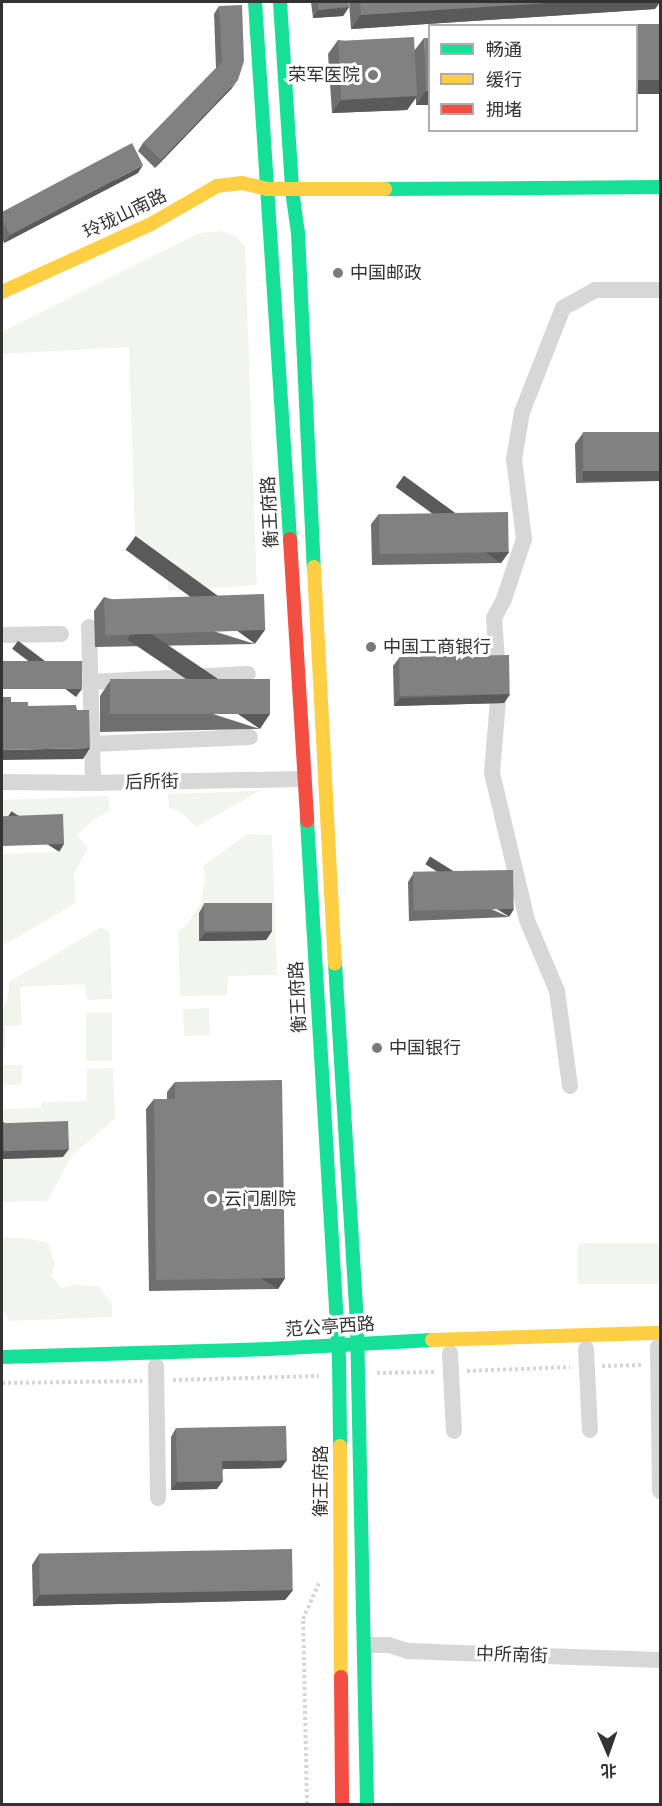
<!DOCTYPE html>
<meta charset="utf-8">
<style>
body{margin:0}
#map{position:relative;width:662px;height:1806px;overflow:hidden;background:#fff;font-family:Poppins,"Noto Sans SC",sans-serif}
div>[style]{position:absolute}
.green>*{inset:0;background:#f1f5ed;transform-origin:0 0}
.path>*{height:4px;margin-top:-2px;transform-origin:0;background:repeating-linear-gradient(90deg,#d6d6d6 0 3px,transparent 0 6px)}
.street>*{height:16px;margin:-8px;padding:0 8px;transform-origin:8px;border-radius:8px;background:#d7d7d7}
.fast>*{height:14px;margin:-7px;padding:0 7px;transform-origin:7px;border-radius:7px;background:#16e098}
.slow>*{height:14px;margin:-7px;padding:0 7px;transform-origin:7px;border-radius:7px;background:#ffcf43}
.jam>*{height:14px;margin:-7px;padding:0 7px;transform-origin:7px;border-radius:7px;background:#f24e42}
.wall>*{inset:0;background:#6f6f6f}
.shaded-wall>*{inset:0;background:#5a5a5a;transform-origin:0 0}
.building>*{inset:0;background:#818181;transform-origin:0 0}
.dots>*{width:16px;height:16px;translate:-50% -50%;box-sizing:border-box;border:3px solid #fff;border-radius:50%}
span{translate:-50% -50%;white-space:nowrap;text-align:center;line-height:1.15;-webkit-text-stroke:6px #fff;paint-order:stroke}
.poi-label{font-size:18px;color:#333}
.right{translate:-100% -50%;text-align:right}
.left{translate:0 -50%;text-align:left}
.street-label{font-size:18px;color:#333}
.frame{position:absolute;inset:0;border:3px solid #333;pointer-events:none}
.legend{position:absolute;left:428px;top:24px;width:210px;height:108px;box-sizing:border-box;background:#fff;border:2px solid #adadad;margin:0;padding:8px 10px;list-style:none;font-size:18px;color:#333}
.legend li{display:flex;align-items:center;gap:12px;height:30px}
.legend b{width:30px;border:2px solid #adadad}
.north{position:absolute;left:578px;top:1722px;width:60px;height:60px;-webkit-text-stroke:4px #fff;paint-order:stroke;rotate:178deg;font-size:16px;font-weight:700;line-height:24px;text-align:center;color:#333}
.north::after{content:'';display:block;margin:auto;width:21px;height:27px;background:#333;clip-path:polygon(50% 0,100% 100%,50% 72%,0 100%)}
</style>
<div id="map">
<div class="green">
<i style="clip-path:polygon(221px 231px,236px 236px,245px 247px,257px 585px,168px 591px,168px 561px,136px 562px,129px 347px,2px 354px,2px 332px,199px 233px)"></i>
<i style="clip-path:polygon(259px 791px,196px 827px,181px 812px,169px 808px,168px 794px)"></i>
<i style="clip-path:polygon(109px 796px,109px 811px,96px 818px,77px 835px,88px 848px,74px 873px,76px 903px,2px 946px,2px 854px,59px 852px,2px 825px,2px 800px)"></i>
<i style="clip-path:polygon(247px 834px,272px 835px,277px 975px,228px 976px,227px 995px,180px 996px,178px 932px,187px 924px,201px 903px,205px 878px,203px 866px)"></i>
<i style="clip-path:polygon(101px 927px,110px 932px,112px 999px,87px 1000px,85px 984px,20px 987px,22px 1025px,5px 1026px,5px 1049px,2px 1049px,2px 1011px,8px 997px,9px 982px)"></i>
<i style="left:209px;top:1008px;width:27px;height:26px;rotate:88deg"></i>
<i style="left:86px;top:1013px;width:26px;height:48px"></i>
<i style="left:2px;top:1065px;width:20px;height:20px"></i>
<i style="clip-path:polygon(113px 1068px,115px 1119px,73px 1154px,47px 1201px,2px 1202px,2px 1159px,63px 1157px,2px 1130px,2px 1109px,41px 1108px,42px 1102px,87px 1101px,87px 1069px)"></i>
<i style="clip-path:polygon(4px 1238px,28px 1238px,48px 1243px,55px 1265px,51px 1275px,61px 1288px,72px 1285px,99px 1286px,112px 1304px,112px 1317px,9px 1321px,2px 1308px,2px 1241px)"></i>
<i style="left:660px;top:1243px;width:41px;height:82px;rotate:90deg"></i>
</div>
<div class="path">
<i style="left:602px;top:1366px;width:40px;rotate:-1.4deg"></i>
<i style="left:467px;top:1371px;width:103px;rotate:-2.2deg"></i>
<i style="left:377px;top:1373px;width:59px;rotate:-1deg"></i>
<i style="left:173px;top:1380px;width:146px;rotate:-1.6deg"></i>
<i style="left:2px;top:1383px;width:140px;rotate:-0.8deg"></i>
<i style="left:307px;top:1804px;width:185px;rotate:-91.2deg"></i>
<i style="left:303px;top:1619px;width:39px;rotate:-66deg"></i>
</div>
<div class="street">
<i style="left:89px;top:627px;width:156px;rotate:88.5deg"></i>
<i style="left:2px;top:635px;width:59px;rotate:-1deg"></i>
<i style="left:90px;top:682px;width:158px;rotate:-2.9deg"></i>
<i style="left:92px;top:744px;width:158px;rotate:-2.5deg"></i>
<i style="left:2px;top:782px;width:91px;rotate:0.6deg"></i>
<i style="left:93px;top:783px;width:210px;rotate:-1.1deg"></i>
<i style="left:570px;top:1086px;width:96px;rotate:-97.8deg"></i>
<i style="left:557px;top:991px;width:77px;rotate:-112.9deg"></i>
<i style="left:527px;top:920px;width:151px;rotate:-103.4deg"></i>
<i style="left:492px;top:773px;width:86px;rotate:-85.3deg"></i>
<i style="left:499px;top:687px;width:69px;rotate:-94.1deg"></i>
<i style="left:494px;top:618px;width:21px;rotate:-62deg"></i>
<i style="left:504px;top:599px;width:63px;rotate:-71.6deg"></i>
<i style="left:524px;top:539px;width:81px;rotate:-97.1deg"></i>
<i style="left:514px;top:459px;width:48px;rotate:-80.3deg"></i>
<i style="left:522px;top:412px;width:112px;rotate:-68.5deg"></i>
<i style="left:563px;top:308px;width:37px;rotate:-29deg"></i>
<i style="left:595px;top:290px;width:65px"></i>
<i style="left:658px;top:1347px;width:144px;rotate:89.2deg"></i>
<i style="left:586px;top:1349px;width:81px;rotate:87.2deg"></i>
<i style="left:450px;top:1353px;width:78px;rotate:87.1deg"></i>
<i style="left:156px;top:1366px;width:132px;rotate:89.1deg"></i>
<i style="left:365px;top:1645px;width:24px"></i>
<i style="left:389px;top:1645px;width:20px;rotate:18deg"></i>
<i style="left:408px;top:1651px;width:24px;rotate:2deg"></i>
<i style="left:432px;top:1652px;width:228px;rotate:2deg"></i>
</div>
<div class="fast">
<i style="left:255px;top:2px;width:538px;rotate:86.27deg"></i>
<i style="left:280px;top:2px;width:188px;rotate:86.3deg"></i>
<i style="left:292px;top:190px;width:43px;rotate:82.1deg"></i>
<i style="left:298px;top:233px;width:334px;rotate:87.3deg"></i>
<i style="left:385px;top:189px;width:275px;rotate:-0.4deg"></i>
<i style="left:307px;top:820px;width:540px;rotate:86.6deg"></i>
<i style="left:339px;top:1359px;width:87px;rotate:89.3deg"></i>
<i style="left:335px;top:963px;width:363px;rotate:86.5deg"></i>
<i style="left:357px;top:1325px;width:479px;rotate:88.8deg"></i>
<i style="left:2px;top:1357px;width:267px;rotate:-1.7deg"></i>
<i style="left:269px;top:1349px;width:163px;rotate:-3.2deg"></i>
</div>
<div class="slow">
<i style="left:2px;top:292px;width:164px;rotate:-24.5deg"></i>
<i style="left:151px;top:224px;width:76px;rotate:-29.9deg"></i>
<i style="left:217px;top:186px;width:25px;rotate:-7deg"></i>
<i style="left:242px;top:183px;width:26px;rotate:13deg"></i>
<i style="left:267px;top:189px;width:118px"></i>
<i style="left:314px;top:567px;width:397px;rotate:87deg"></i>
<i style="left:432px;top:1340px;width:228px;rotate:-1.8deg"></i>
<i style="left:340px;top:1446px;width:231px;rotate:89.8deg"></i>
</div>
<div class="jam">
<i style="left:290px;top:539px;width:282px;rotate:86.5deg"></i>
<i style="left:341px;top:1677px;width:127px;rotate:89.5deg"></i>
</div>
<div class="wall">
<i style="clip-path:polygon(311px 2px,348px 2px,349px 7px,343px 16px,313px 18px)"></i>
<i style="clip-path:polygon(349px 2px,660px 2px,655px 9px,351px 29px)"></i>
<i style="clip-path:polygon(219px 6px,232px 88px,155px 168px,138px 151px,143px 143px,216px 68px,214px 14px)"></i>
<i style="clip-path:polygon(424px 38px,429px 105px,416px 105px,416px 98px,407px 110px,332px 113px,328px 54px,338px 40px,414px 51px)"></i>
<i style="clip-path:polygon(138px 173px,4px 243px,2px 238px,2px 212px)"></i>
<i style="clip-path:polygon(660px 432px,660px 481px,576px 483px,575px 444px,583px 433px)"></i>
<i style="clip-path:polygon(379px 514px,509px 552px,501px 563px,372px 565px,371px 524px)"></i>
<i style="clip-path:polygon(104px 597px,255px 644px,95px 647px,94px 611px)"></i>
<i style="clip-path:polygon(399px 658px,510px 694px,504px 703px,394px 706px,393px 666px)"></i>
<i style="clip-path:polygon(110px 681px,260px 729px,100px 732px,100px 696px)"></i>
<i style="clip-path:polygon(413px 874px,509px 917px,409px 921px,408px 882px)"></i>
<i style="clip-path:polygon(204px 904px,272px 931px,266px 940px,199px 941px,199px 913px)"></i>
<i style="clip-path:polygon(175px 1082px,285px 1278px,278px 1289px,149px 1291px,146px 1109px,154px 1099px,167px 1099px,167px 1092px)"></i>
<i style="clip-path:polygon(3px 1122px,63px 1157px,2px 1159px,2px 1125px)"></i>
<i style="clip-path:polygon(176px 1428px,281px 1468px,223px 1469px,217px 1489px,171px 1490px,171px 1437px)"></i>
<i style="clip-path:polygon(39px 1554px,293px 1590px,285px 1600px,33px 1606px,32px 1565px)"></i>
</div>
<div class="shaded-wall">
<i style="clip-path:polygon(562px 2px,660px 2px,655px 9px,351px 29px,361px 15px)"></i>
<i style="clip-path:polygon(349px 7px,343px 16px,313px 18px,318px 10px)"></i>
<i style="clip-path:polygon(238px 80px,232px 88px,155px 168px,161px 160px)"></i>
<i style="left:660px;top:80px;width:14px;height:24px;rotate:90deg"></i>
<i style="clip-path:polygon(426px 91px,429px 91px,429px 105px,416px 105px)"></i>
<i style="clip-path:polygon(417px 96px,407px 110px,332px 113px,342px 98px)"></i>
<i style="clip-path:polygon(143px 165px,138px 173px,4px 243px,10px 235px)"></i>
<i style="left:660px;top:471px;width:10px;height:77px;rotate:90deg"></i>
<i style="left:509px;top:552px;width:14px;height:130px;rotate:126deg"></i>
<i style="left:265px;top:630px;width:17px;height:160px;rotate:126deg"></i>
<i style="left:82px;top:689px;width:10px;height:80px;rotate:127deg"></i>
<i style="clip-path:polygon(510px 694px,504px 703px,394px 706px,400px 698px)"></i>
<i style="left:270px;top:714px;width:18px;height:160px;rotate:124deg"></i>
<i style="clip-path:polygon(90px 748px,83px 759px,2px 760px,2px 750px)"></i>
<i style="left:64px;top:844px;width:9px;height:62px;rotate:122deg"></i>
<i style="left:514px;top:909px;width:9px;height:99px;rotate:122deg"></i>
<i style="clip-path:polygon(272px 931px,266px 940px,199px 941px,205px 933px)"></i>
<i style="clip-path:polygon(69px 1149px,63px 1157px,2px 1159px,2px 1154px,4px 1150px)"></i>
<i style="left:285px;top:1278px;width:13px;height:129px;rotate:122deg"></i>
<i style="clip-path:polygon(287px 1460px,281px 1468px,217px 1469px,222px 1461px)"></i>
<i style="clip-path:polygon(223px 1481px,217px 1489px,171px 1490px,177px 1482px)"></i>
<i style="clip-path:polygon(293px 1590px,285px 1600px,33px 1606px,40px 1595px)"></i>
</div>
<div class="building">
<i style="clip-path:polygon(318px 2px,348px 2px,349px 7px,318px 10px)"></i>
<i style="clip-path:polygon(360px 2px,562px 2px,361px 15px)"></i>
<i style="clip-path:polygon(242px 5px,244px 61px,238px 80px,161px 160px,143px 143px,222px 62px,219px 6px)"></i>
<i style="left:660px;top:24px;width:56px;height:24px;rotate:90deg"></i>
<i style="left:414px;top:37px;width:59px;height:76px;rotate:87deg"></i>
<i style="clip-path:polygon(424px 38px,429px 38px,429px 91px,426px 91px)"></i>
<i style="clip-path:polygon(132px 143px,143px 165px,10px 235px,2px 219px,2px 212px)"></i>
<i style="left:660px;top:432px;width:39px;height:77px;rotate:90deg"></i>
<i style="left:508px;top:512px;width:40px;height:129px;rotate:89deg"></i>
<i style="left:264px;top:594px;width:36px;height:160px;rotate:88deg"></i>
<i style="left:509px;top:655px;width:39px;height:110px;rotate:89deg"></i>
<i style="left:82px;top:661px;width:28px;height:80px;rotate:90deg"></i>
<i style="left:270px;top:679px;width:35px;height:160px;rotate:90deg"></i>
<i style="clip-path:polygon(2px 697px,11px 697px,11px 702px,28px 702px,28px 706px,76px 705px,77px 710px,89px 710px,90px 748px,2px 750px)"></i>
<i style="left:63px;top:814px;width:30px;height:61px;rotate:88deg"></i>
<i style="left:513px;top:870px;width:39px;height:100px;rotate:89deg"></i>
<i style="left:272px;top:903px;width:28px;height:68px;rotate:90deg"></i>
<i style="clip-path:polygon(282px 1080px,285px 1278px,156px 1280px,154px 1099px,175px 1099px,175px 1082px)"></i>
<i style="left:68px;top:1121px;width:28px;height:65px;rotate:88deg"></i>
<i style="clip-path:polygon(286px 1426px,287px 1460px,222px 1461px,223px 1481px,177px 1482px,176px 1428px)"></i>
<i style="left:292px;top:1549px;width:41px;height:253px;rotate:89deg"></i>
</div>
<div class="dots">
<i style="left:373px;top:75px;background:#7a7a7a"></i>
<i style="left:338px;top:273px;background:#7a7a7a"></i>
<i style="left:371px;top:647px;background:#7a7a7a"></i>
<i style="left:377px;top:1048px;background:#7a7a7a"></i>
<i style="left:212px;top:1199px;background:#7a7a7a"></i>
</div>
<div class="poi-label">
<span class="right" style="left:360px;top:75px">荣军医院</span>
<span class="left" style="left:350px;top:273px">中国邮政</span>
<span class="left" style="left:383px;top:647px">中国工商银行</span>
<span class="left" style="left:389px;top:1048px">中国银行</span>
<span class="left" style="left:224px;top:1199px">云门剧院</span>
</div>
<div class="street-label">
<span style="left:125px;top:214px;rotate:-26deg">玲珑山南路</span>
<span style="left:270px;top:512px;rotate:-93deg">衡王府路</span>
<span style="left:152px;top:782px;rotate:-1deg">后所街</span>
<span style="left:298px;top:997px;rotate:-93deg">衡王府路</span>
<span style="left:330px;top:1327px;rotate:-4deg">范公亭西路</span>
<span style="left:321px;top:1481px;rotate:-90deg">衡王府路</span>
<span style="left:512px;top:1655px;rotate:2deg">中所南街</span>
</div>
<div class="frame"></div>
<ul class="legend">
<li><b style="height:8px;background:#16e098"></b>畅通</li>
<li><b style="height:8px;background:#ffcf43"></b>缓行</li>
<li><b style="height:8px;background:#f24e42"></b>拥堵</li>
</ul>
<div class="north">北</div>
</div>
